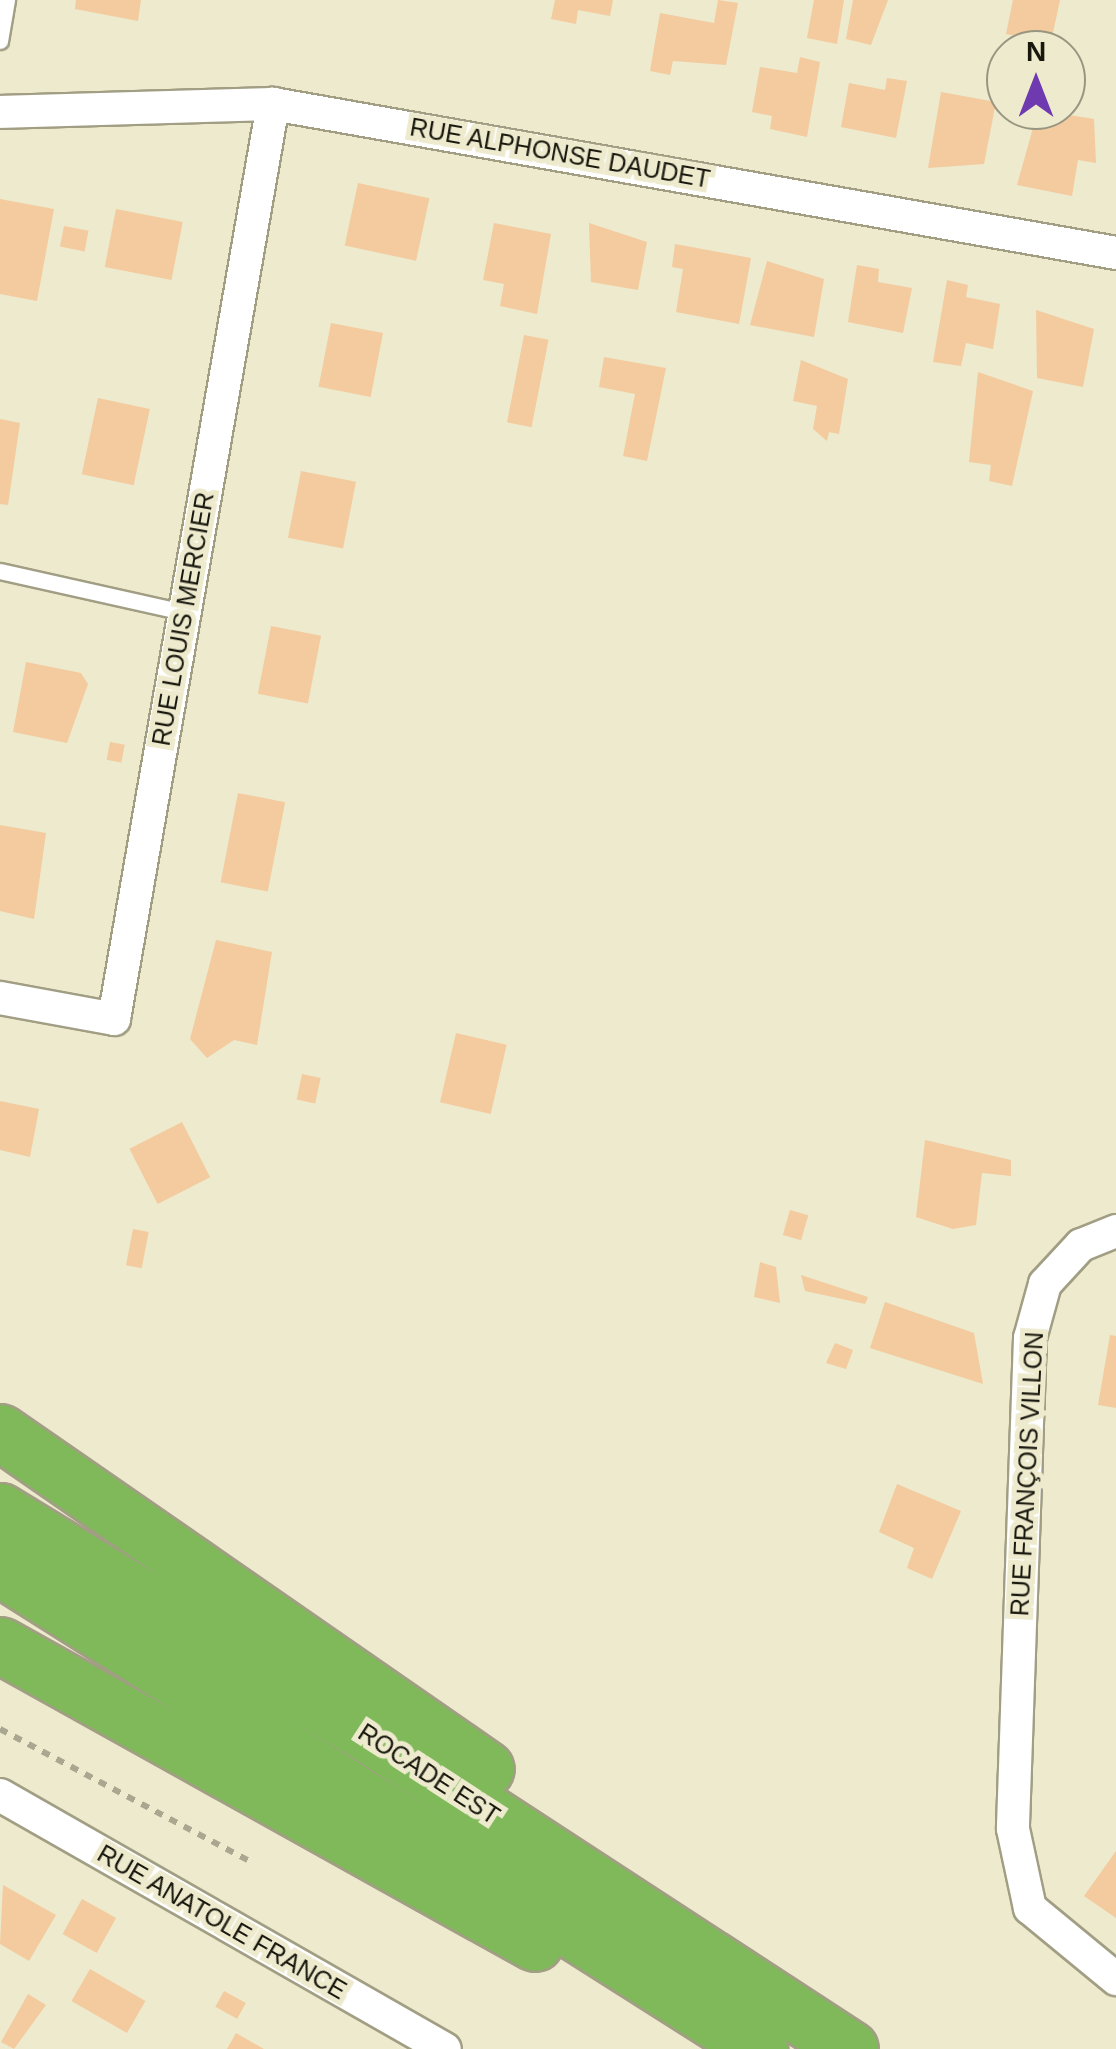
<!DOCTYPE html>
<meta charset="utf-8">
<style>
body{margin:0}
#map{position:relative;width:1116px;height:2049px;overflow:hidden;background:#edeace;font-family:Arial,sans-serif}
div>[style]{position:absolute}
.building>*{inset:0;background:#f3cb9e;transform-origin:0 0}
.path>*{height:6px;margin-top:-3px;transform-origin:0;background:repeating-linear-gradient(90deg,#aaa791 0 8px,transparent 0 16px)}
.roads{filter:drop-shadow(2px 0 #a19e84) drop-shadow(-2px 0 #a19e84) drop-shadow(0 2px #a19e84) drop-shadow(0 -2px #a19e84)}
.lane>*{height:15px;margin:-7.5px;padding:0 7.5px;transform-origin:7.5px;border-radius:7.5px;background:#fff}
.street>*{height:32px;margin:-16px;padding:0 16px;transform-origin:16px;border-radius:16px;background:#fff}
.highway>*{height:55px;margin:-27.5px;padding:0 27.5px;transform-origin:27.5px;border-radius:27.5px;background:#7fb95a}
span{translate:-50% -50%;white-space:nowrap;text-align:center;line-height:1.15;-webkit-text-stroke:10px #edeace;paint-order:stroke}
.street-label{font-size:25px;color:#19180e}
.north{position:absolute;left:986px;top:30px;width:100px;height:100px;box-sizing:border-box;background:#edeace;border:2px solid #989681;border-radius:50%;rotate:0deg;font-size:28px;font-weight:700;line-height:40px;text-align:center;color:#19180e}
.north::after{content:'';display:block;margin:auto;width:35px;height:45px;background:#6f39af;clip-path:polygon(50% 0,100% 100%,50% 72%,0 100%)}
</style>
<div id="map">
<div class="building">
<i style="clip-path:polygon(76px 0,141px 0,138px 21px,75px 9px)"></i>
<i style="clip-path:polygon(555px 0,613px 0,610px 16px,578px 10px,576px 24px,551px 19px)"></i>
<i style="clip-path:polygon(718px 0,738px 3px,726px 65px,673px 61px,670px 75px,650px 71px,660px 13px,714px 23px)"></i>
<i style="clip-path:polygon(814px 0,844px 0,837px 44px,807px 38px)"></i>
<i style="clip-path:polygon(853px 0,888px 0,871px 45px,846px 39px)"></i>
<i style="clip-path:polygon(1013px 0,1060px 0,1051px 42px,1006px 34px)"></i>
<i style="clip-path:polygon(800px 57px,820px 62px,807px 137px,770px 129px,772px 116px,752px 112px,760px 67px,797px 73px)"></i>
<i style="clip-path:polygon(887px 78px,907px 81px,896px 138px,841px 127px,849px 83px,885px 90px)"></i>
<i style="clip-path:polygon(941px 92px,996px 102px,984px 164px,928px 168px)"></i>
<i style="clip-path:polygon(1038px 110px,1094px 119px,1096px 163px,1078px 160px,1072px 196px,1017px 185px)"></i>
<i style="left:358px;top:183px;width:73px;height:64px;rotate:12deg"></i>
<i style="clip-path:polygon(0 199px,54px 209px,37px 301px,0 294px)"></i>
<i style="left:116px;top:209px;width:68px;height:59px;rotate:11deg"></i>
<i style="clip-path:polygon(494px 223px,551px 234px,537px 314px,500px 306px,504px 284px,483px 280px)"></i>
<i style="clip-path:polygon(589px 223px,647px 242px,638px 290px,591px 282px)"></i>
<i style="left:64px;top:226px;width:25px;height:21px;rotate:11deg"></i>
<i style="clip-path:polygon(675px 244px,751px 258px,739px 324px,676px 312px,683px 269px,672px 267px)"></i>
<i style="clip-path:polygon(767px 261px,824px 279px,814px 337px,750px 325px)"></i>
<i style="clip-path:polygon(857px 265px,879px 269px,878px 282px,912px 288px,903px 333px,848px 322px)"></i>
<i style="clip-path:polygon(947px 280px,968px 285px,966px 297px,1000px 304px,993px 349px,966px 343px,961px 366px,933px 362px)"></i>
<i style="clip-path:polygon(1036px 310px,1094px 329px,1083px 387px,1037px 378px)"></i>
<i style="left:331px;top:323px;width:53px;height:65px;rotate:11deg"></i>
<i style="left:524px;top:335px;width:25px;height:89px;rotate:11deg"></i>
<i style="clip-path:polygon(604px 357px,666px 368px,647px 461px,623px 456px,635px 394px,599px 387px)"></i>
<i style="clip-path:polygon(801px 360px,848px 379px,839px 434px,829px 432px,827px 441px,813px 429px,817px 406px,793px 401px)"></i>
<i style="clip-path:polygon(978px 372px,1033px 391px,1012px 486px,989px 481px,991px 465px,969px 462px)"></i>
<i style="left:98px;top:398px;width:53px;height:78px;rotate:12deg"></i>
<i style="clip-path:polygon(0 419px,20px 423px,8px 505px,0 504px)"></i>
<i style="left:301px;top:471px;width:56px;height:68px;rotate:11deg"></i>
<i style="left:271px;top:626px;width:51px;height:69px;rotate:11deg"></i>
<i style="clip-path:polygon(26px 662px,81px 673px,88px 684px,67px 743px,13px 732px)"></i>
<i style="left:110px;top:742px;width:15px;height:18px;rotate:11deg"></i>
<i style="left:238px;top:793px;width:48px;height:91px;rotate:11deg"></i>
<i style="clip-path:polygon(0 825px,46px 833px,34px 919px,0 911px)"></i>
<i style="clip-path:polygon(216px 940px,272px 952px,257px 1045px,234px 1040px,207px 1058px,190px 1039px)"></i>
<i style="left:456px;top:1033px;width:52px;height:71px;rotate:13deg"></i>
<i style="left:302px;top:1074px;width:19px;height:26px;rotate:12deg"></i>
<i style="clip-path:polygon(0 1101px,39px 1109px,30px 1157px,0 1150px)"></i>
<i style="left:182px;top:1122px;width:62px;height:59px;rotate:63deg"></i>
<i style="clip-path:polygon(925px 1140px,1011px 1160px,1011px 1176px,982px 1173px,976px 1225px,953px 1229px,916px 1217px)"></i>
<i style="left:790px;top:1210px;width:19px;height:26px;rotate:16deg"></i>
<i style="left:133px;top:1229px;width:16px;height:37px;rotate:11deg"></i>
<i style="clip-path:polygon(760px 1262px,776px 1267px,780px 1303px,754px 1297px)"></i>
<i style="clip-path:polygon(801px 1275px,868px 1297px,865px 1304px,805px 1291px)"></i>
<i style="clip-path:polygon(885px 1302px,974px 1333px,983px 1384px,870px 1348px)"></i>
<i style="clip-path:polygon(1110px 1335px,1116px 1336px,1116px 1408px,1098px 1405px)"></i>
<i style="clip-path:polygon(835px 1343px,853px 1350px,846px 1369px,826px 1363px)"></i>
<i style="clip-path:polygon(897px 1484px,961px 1511px,932px 1579px,907px 1568px,914px 1548px,879px 1532px)"></i>
<i style="clip-path:polygon(1116px 1851px,1116px 1918px,1084px 1896px)"></i>
<i style="clip-path:polygon(3px 1885px,56px 1915px,29px 1961px,0 1944px)"></i>
<i style="left:82px;top:1899px;width:39px;height:40px;rotate:29deg"></i>
<i style="left:90px;top:1969px;width:64px;height:37px;rotate:30deg"></i>
<i style="left:224px;top:1991px;width:25px;height:18px;rotate:29deg"></i>
<i style="clip-path:polygon(28px 1994px,46px 2005px,14px 2049px,1px 2042px)"></i>
<i style="clip-path:polygon(236px 2033px,264px 2049px,227px 2049px)"></i>
</div>
<div class="path">
<i style="left:0;top:1729px;width:284px;rotate:27.9deg"></i>
</div>
<div class="roads">
<div class="lane">
<i style="left:0;top:41px;width:42px;rotate:-80.3deg"></i>
<i style="left:0;top:571px;width:189px;rotate:12.6deg"></i>
</div>
<div class="street">
<i style="left:0;top:112px;width:273px;rotate:-1.7deg"></i>
<i style="left:273px;top:104px;width:856px;rotate:10.02deg"></i>
<i style="left:0;top:998px;width:116px;rotate:10.4deg"></i>
<i style="left:114px;top:1019px;width:929px;rotate:-80.14deg"></i>
<i style="left:1116px;top:1231px;width:38px;rotate:158deg"></i>
<i style="left:1081px;top:1245px;width:53px;rotate:132.7deg"></i>
<i style="left:1045px;top:1284px;width:56px;rotate:105.5deg"></i>
<i style="left:1030px;top:1338px;width:491px;rotate:92deg"></i>
<i style="left:1013px;top:1829px;width:81px;rotate:77.9deg"></i>
<i style="left:1030px;top:1908px;width:112px;rotate:39.5deg"></i>
<i style="left:0;top:1795px;width:512px;rotate:29.72deg"></i>
</div>
<div class="highway">
<i style="left:0;top:1432px;width:591px;rotate:34.74deg"></i>
<i style="left:0;top:1511px;width:426px;rotate:31.3deg"></i>
<i style="left:364px;top:1732px;width:580px;rotate:33.11deg"></i>
<i style="left:0;top:1568px;width:899px;rotate:32.36deg"></i>
<i style="left:0;top:1645px;width:612px;rotate:29.12deg"></i>
</div>
</div>
<div class="street-label">
<span style="left:560px;top:153px;rotate:10deg">RUE ALPHONSE DAUDET</span>
<span style="left:183px;top:619px;rotate:-80deg">RUE LOUIS MERCIER</span>
<span style="left:1027px;top:1474px;rotate:-87deg">RUE FRANÇOIS VILLON</span>
<span style="left:429px;top:1774px;rotate:33deg">ROCADE EST</span>
<span style="left:222px;top:1922px;rotate:30deg">RUE ANATOLE FRANCE</span>
</div>
<div class="north">N</div>
</div>
